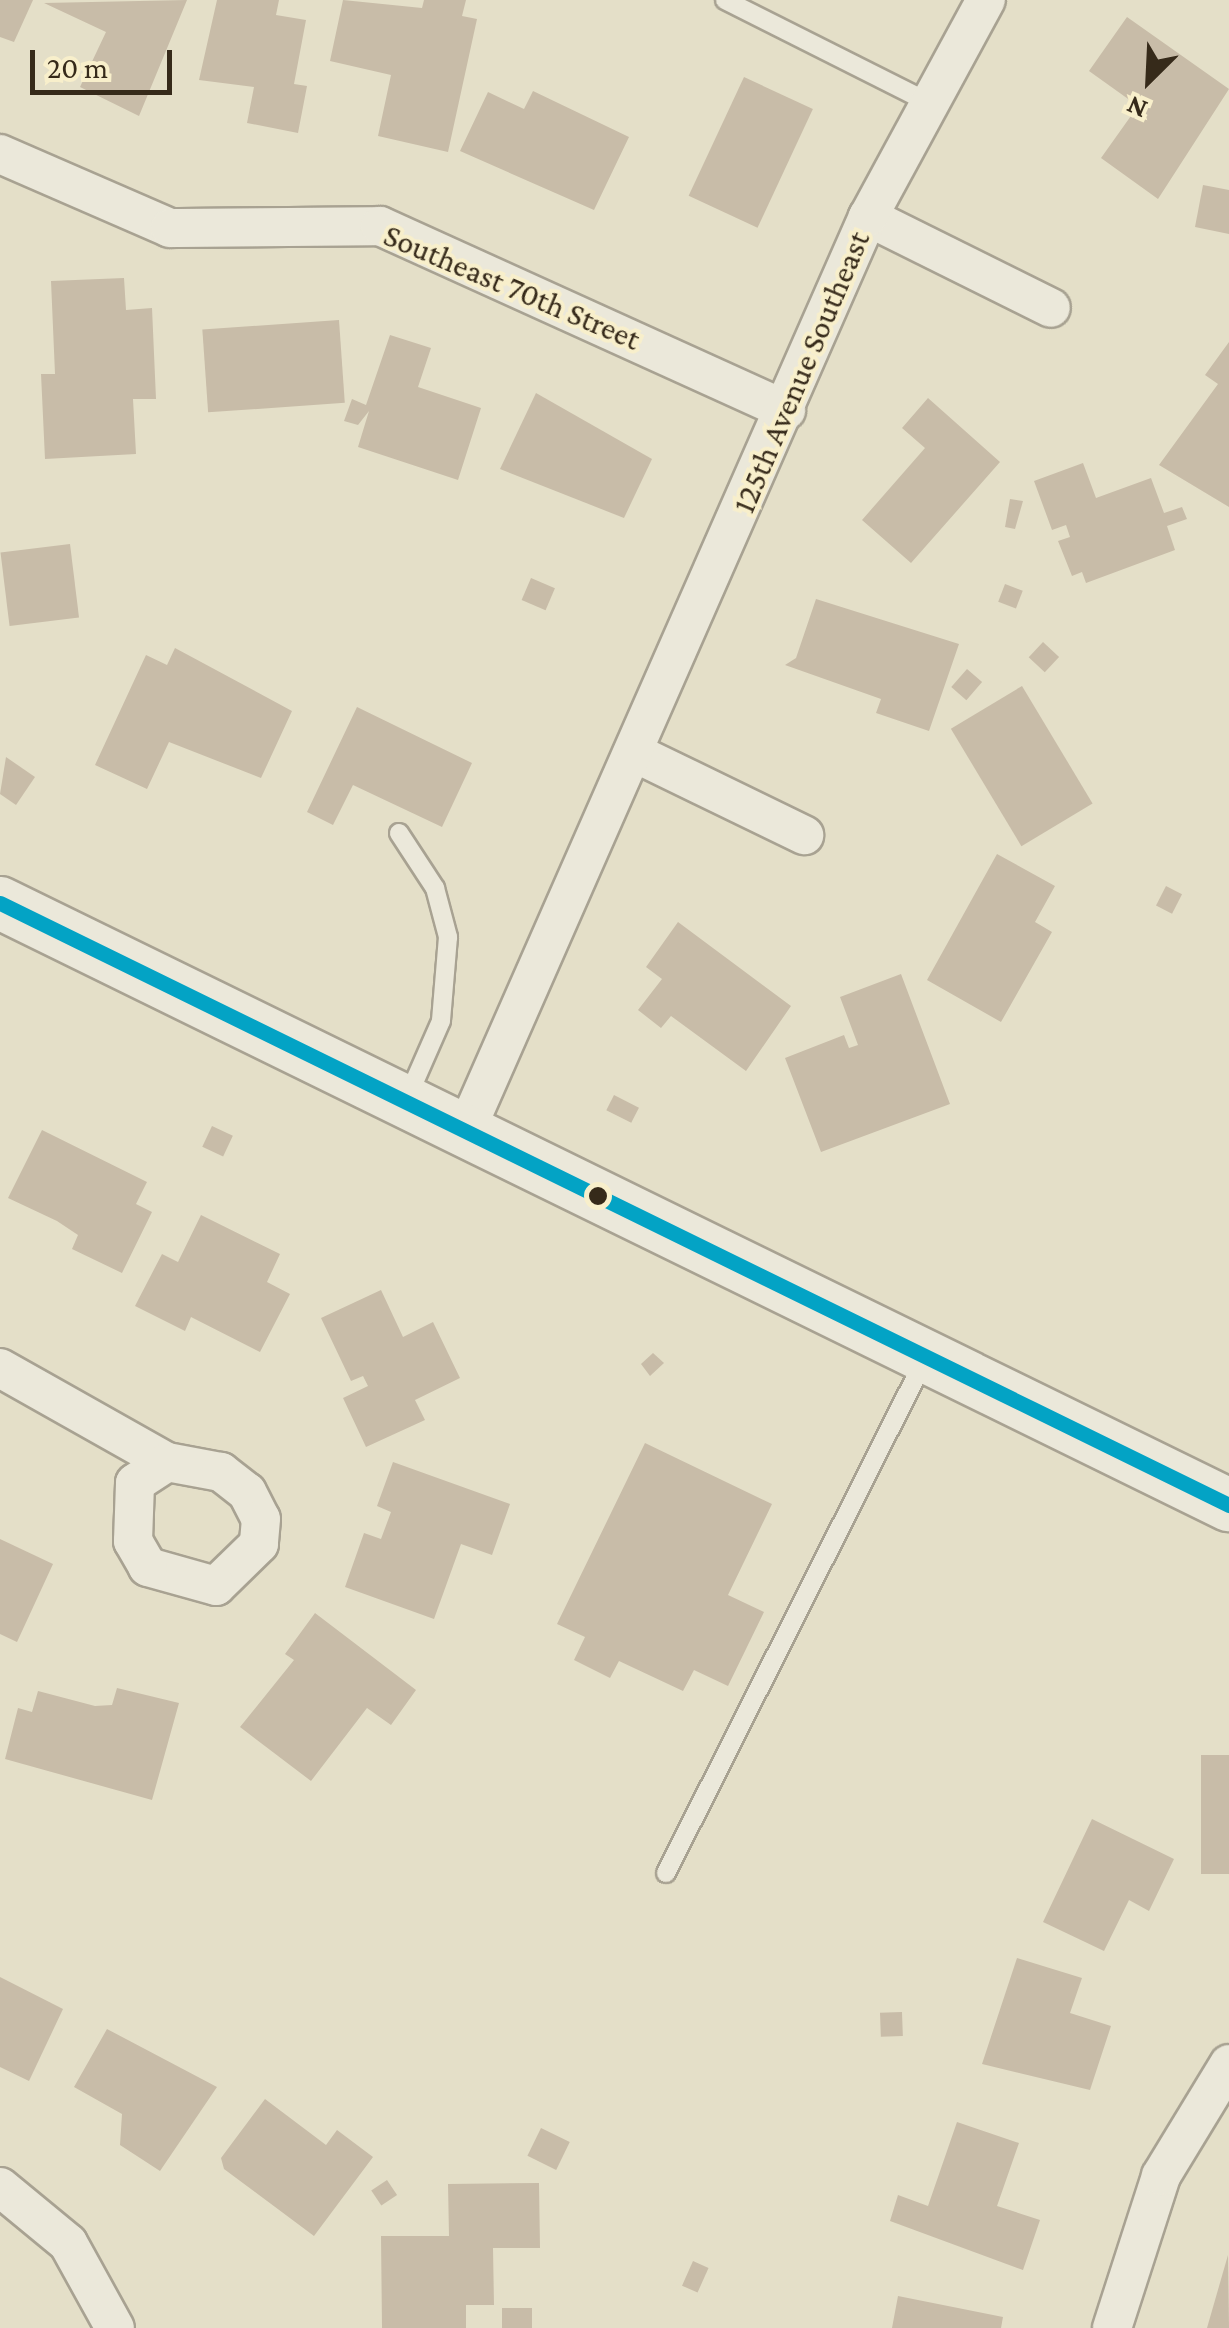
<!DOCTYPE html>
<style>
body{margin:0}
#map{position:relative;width:1229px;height:2328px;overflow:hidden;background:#e4dfc8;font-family:"Crimson Pro",serif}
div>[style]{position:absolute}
.building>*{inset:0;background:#c8bca8;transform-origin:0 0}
.roads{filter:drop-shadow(2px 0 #a8a292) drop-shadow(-2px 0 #a8a292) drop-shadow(0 2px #a8a292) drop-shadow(0 -2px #a8a292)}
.service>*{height:18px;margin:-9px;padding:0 9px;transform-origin:9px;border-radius:9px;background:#ebe8da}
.minor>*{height:38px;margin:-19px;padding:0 19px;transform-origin:19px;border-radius:19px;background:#ebe8da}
.secondary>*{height:52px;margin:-26px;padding:0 26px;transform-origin:26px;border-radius:26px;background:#ebe8da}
.bus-1>*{height:15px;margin:-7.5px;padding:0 7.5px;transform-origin:7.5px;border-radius:7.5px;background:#03a3c5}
.dots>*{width:28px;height:28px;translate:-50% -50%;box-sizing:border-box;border:5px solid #f8efcb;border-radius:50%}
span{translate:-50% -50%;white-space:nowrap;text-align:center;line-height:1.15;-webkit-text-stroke:8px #f8efcb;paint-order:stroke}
.street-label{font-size:32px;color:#362a1a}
.north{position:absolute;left:1099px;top:30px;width:100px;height:100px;-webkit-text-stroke:8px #f8efcb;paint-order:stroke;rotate:204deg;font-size:28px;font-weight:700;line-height:40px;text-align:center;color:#362a1a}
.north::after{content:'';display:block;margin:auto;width:35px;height:45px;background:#362a1a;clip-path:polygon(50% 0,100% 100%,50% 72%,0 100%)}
.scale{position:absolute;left:30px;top:50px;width:142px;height:45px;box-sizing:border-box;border:5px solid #362a1a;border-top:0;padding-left:12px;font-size:30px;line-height:35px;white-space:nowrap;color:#362a1a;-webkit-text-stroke:8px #f8efcb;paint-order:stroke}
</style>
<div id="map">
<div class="building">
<i style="clip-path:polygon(0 0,33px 0,14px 42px,0 37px)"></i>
<i style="clip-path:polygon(187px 0,139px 116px,80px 87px,106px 32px,44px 3px)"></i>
<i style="clip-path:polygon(217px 0,279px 0,276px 15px,306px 20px,294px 84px,307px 86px,298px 133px,247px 123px,254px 87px,199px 80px)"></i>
<i style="clip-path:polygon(343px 0,422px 8px,424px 0,466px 0,462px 16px,477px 19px,448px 152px,378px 136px,391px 75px,330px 61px)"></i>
<i style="clip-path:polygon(1127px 17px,1229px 89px,1158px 199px,1101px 158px,1138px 106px,1089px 71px)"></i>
<i style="left:744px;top:77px;width:76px;height:131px;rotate:25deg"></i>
<i style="clip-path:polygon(533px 91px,629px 137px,594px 210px,460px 151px,488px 92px,524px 109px)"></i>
<i style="clip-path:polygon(1203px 185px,1229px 190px,1229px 234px,1195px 227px)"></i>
<i style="clip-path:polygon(124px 278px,126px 310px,152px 308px,156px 399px,133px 399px,136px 454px,45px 459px,41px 374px,55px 374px,51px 281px)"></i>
<i style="left:339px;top:320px;width:83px;height:137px;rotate:86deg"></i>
<i style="clip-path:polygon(390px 335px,431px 348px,418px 387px,481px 408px,458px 480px,358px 447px,369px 411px,358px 425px,344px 421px,352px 399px,366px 405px)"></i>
<i style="clip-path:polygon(1229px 342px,1229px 507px,1159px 465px,1218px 384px,1205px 375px)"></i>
<i style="clip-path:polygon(536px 393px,652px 459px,624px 518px,500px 469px)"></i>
<i style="clip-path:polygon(928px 398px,1000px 462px,911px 563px,862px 520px,925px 448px,902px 428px)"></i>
<i style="clip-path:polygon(1083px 463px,1096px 498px,1151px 478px,1164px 513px,1182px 507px,1187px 519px,1167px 526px,1175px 550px,1086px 583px,1082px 572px,1072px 576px,1058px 541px,1070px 537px,1066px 525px,1052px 530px,1034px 481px)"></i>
<i style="clip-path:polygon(1010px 499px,1023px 501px,1015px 529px,1005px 527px)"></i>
<i style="left:70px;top:544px;width:74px;height:70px;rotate:83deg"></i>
<i style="left:531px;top:578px;width:26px;height:24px;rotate:23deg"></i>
<i style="left:1005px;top:584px;width:19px;height:19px;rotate:21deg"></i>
<i style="clip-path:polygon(816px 599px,959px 644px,929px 731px,876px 713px,881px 699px,785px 665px,796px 658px)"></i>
<i style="left:1043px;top:642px;width:22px;height:21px;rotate:43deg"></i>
<i style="clip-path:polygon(175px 648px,292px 711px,261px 778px,169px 742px,147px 789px,95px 765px,146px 655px,167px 665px)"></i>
<i style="left:967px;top:669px;width:20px;height:24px;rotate:41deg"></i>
<i style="left:1022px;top:686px;width:137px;height:83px;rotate:59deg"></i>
<i style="clip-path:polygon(357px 707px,472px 763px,442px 827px,353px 785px,333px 825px,307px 812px)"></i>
<i style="clip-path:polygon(6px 757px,35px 777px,16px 805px,0 794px)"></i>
<i style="clip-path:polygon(997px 854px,1055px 886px,1035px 922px,1052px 932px,1001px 1022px,927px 980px)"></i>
<i style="left:1166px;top:886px;width:18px;height:22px;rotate:27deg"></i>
<i style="clip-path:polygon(678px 922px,791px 1006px,746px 1071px,671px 1016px,661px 1028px,638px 1010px,662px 979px,646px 967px)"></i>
<i style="clip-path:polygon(901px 974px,950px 1104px,821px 1152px,785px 1058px,844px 1035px,849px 1048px,858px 1045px,840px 997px)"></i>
<i style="left:614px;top:1095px;width:28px;height:17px;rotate:27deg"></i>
<i style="left:212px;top:1126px;width:23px;height:23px;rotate:25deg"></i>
<i style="clip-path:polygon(42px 1130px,147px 1182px,136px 1204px,152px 1212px,122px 1273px,72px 1249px,78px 1235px,57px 1221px,8px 1198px)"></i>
<i style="clip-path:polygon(201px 1215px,280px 1254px,267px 1282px,290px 1294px,260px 1352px,191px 1317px,185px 1331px,135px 1306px,162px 1254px,178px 1262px)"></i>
<i style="clip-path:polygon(381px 1290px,403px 1337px,433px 1322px,460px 1378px,415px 1400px,425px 1420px,366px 1447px,343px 1398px,368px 1386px,363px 1376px,351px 1381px,321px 1318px)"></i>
<i style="clip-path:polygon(653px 1353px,664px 1363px,650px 1376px,641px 1364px)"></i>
<i style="clip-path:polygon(645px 1443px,772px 1504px,728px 1595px,764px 1612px,728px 1686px,694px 1670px,683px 1691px,619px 1661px,610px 1678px,574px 1660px,585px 1637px,557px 1624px)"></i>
<i style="clip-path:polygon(393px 1462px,510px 1504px,492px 1555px,461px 1544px,434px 1619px,345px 1587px,364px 1533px,381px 1539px,391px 1512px,377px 1506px)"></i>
<i style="clip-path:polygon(0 1539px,53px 1564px,17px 1642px,0 1634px)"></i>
<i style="clip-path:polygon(315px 1613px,416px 1690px,391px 1725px,367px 1708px,311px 1781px,240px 1727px,294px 1660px,285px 1654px)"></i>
<i style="clip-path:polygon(117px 1688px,179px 1703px,152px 1800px,5px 1759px,18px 1708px,32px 1712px,38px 1691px,95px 1706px,112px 1705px)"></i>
<i style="left:1229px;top:1755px;width:119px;height:28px;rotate:90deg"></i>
<i style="clip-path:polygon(1092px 1819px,1174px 1859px,1149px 1911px,1129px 1900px,1104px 1951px,1043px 1922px)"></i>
<i style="clip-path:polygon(1017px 1958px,1082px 1978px,1070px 2013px,1111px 2026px,1090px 2090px,982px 2064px)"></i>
<i style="clip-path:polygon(0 1977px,63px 2009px,29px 2081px,0 2067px)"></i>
<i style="left:902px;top:2012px;width:24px;height:22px;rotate:88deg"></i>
<i style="clip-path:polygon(107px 2029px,217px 2087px,160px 2171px,120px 2145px,122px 2114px,74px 2087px)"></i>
<i style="clip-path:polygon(265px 2099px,326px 2145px,337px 2130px,373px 2157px,314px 2236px,224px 2169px,221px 2158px)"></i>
<i style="clip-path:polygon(957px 2122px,1019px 2143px,997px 2206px,1040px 2220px,1023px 2270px,890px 2221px,898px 2195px,928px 2206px)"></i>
<i style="left:541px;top:2128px;width:32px;height:31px;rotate:26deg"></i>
<i style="left:387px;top:2180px;width:18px;height:19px;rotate:56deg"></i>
<i style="clip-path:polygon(539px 2183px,540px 2248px,493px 2248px,494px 2305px,466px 2305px,466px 2328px,382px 2328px,381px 2236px,449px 2236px,448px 2184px)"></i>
<i style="clip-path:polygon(1228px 2255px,1229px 2328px,1207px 2328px)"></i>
<i style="left:693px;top:2261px;width:17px;height:27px;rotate:24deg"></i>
<i style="clip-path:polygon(898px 2296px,1003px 2317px,1001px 2328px,892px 2328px)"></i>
<i style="left:532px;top:2308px;width:20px;height:30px;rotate:90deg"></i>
</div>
<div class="roads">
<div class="service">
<i style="left:725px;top:0;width:225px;rotate:26.7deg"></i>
<i style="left:399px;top:833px;width:66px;rotate:56.8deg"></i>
<i style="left:435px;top:888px;width:51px;rotate:75.1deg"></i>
<i style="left:448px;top:937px;width:84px;rotate:94.8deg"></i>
<i style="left:441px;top:1021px;width:82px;rotate:113.7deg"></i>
<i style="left:666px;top:1873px;width:573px;rotate:-63.26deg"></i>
</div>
<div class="minor">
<i style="left:0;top:154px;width:185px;rotate:23.5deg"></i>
<i style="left:170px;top:228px;width:210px;rotate:-0.5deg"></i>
<i style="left:380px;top:226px;width:446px;rotate:24.4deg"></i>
<i style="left:868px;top:217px;width:204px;rotate:26.4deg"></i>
<i style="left:637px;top:754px;width:186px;rotate:25.9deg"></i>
<i style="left:466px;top:1130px;width:998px;rotate:-66.24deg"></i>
<i style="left:868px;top:217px;width:247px;rotate:-61.5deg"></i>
<i style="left:0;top:1368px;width:192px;rotate:29.4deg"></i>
<i style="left:167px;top:1462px;width:55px;rotate:10.5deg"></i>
<i style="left:221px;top:1472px;width:33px;rotate:38deg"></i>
<i style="left:247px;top:1492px;width:30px;rotate:63deg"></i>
<i style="left:261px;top:1519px;width:25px;rotate:95deg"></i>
<i style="left:259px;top:1544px;width:60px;rotate:135.7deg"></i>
<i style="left:216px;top:1586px;width:71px;rotate:-164.4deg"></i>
<i style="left:148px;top:1567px;width:30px;rotate:-120deg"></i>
<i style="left:133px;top:1541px;width:58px;rotate:-88deg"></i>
<i style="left:135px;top:1483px;width:38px;rotate:-33deg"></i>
<i style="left:0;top:2187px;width:88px;rotate:39.5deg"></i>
<i style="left:68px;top:2243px;width:97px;rotate:61.1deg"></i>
<i style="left:1112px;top:2328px;width:160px;rotate:-72.1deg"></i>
<i style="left:1161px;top:2176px;width:131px;rotate:-58.7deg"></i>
</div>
<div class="secondary">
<i style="left:0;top:903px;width:1369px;rotate:26.1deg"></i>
</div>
</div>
<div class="bus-1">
<i style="left:0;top:903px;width:1369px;rotate:26.1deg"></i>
</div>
<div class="dots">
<i style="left:598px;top:1196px;background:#362a1a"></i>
</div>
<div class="street-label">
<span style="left:512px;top:287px;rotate:23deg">Southeast 70th Street</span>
<span style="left:801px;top:372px;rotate:-67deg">125th Avenue Southeast</span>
</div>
<div class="north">N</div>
<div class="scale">20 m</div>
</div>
